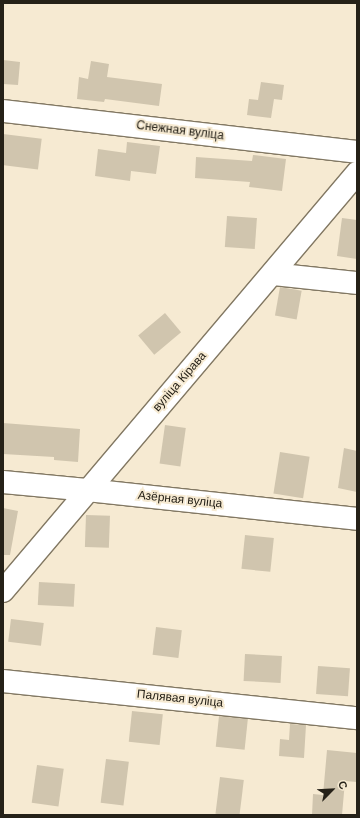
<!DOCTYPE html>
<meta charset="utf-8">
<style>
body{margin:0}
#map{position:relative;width:360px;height:818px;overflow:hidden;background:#f6ead2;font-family:Helvetica,sans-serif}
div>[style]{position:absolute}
.building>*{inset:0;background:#d0c5ae;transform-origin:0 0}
.roads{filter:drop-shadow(1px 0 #827863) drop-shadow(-1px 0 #827863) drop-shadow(0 1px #827863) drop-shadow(0 -1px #827863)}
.minor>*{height:22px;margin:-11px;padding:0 11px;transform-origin:11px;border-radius:11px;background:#fff}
.major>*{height:22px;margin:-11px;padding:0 11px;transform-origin:11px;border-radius:11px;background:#fff}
span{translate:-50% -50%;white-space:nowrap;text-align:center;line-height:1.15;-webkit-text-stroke:4px #f6ead2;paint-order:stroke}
.street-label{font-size:12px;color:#252118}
.frame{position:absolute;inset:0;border:4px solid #252118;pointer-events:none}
.north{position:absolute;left:312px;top:770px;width:40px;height:40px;-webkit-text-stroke:3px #f6ead2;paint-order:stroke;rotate:66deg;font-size:11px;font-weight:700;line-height:16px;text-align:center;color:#252118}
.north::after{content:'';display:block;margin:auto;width:14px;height:18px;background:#252118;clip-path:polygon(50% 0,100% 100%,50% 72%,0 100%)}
</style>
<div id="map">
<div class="building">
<i style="clip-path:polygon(3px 60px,20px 62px,18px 85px,3px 84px)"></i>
<i style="clip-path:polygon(91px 61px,109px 64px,107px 77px,162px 84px,159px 106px,105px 99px,104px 102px,77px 99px,79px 77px,88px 79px)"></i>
<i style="clip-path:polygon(261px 82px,284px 85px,282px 100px,274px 99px,271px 118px,247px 115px,249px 99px,258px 100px)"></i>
<i style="left:3px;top:134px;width:39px;height:31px;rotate:7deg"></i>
<i style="clip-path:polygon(127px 142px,160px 146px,156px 174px,131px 171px,130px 181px,95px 176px,98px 149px,126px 153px)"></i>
<i style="clip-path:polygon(253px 155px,286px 159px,282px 191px,249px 187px,250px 182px,195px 178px,196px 157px,252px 161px)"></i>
<i style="left:227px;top:216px;width:30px;height:31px;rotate:4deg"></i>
<i style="clip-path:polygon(342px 218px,357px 220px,357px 259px,337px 256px)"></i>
<i style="left:280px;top:287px;width:22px;height:29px;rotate:10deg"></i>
<i style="left:165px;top:313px;width:25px;height:35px;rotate:50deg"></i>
<i style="clip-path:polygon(3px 423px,80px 429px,78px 462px,54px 460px,54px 457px,3px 454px)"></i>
<i style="left:165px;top:425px;width:21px;height:39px;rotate:8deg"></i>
<i style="clip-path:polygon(344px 448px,357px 451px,357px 492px,338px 488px)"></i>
<i style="left:280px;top:452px;width:30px;height:42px;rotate:9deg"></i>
<i style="clip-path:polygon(3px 508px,18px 511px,10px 555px,3px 555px)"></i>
<i style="left:86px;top:515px;width:24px;height:32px;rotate:2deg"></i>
<i style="left:245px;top:535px;width:29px;height:34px;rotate:6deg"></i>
<i style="left:39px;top:582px;width:36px;height:23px;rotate:3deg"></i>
<i style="left:11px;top:619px;width:33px;height:23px;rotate:7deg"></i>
<i style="left:156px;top:627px;width:26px;height:28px;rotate:7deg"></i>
<i style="left:245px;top:654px;width:37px;height:27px;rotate:3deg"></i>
<i style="left:318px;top:666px;width:32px;height:28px;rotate:4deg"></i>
<i style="left:132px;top:711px;width:31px;height:31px;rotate:6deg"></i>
<i style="left:219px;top:716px;width:29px;height:31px;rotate:6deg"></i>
<i style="clip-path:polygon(290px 724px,306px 725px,304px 758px,279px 756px,280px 739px,289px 740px)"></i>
<i style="clip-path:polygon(327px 750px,357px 753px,357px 782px,345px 781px,342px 815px,312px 815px,313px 794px,323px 795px)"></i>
<i style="left:106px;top:759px;width:23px;height:44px;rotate:7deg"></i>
<i style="left:37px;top:765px;width:27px;height:38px;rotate:8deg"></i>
<i style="left:220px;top:777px;width:24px;height:37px;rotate:7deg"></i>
</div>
<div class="roads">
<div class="minor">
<i style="left:3px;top:111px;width:356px;rotate:6.6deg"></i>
<i style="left:273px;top:274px;width:84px;rotate:6.1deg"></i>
<i style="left:87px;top:490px;width:272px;rotate:6.1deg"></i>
<i style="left:3px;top:681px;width:356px;rotate:6deg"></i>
</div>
<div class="major">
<i style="left:3px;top:482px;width:84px;rotate:5.4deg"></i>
<i style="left:3px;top:591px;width:548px;rotate:-49.74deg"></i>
</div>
</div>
<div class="street-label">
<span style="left:180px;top:131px;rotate:7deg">Снежная вуліца</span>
<span style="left:180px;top:382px;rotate:-49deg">вуліца Кірава</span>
<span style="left:180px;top:500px;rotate:6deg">Азёрная вуліца</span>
<span style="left:180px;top:699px;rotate:6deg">Палявая вуліца</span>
</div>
<div class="frame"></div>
<div class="north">С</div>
</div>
